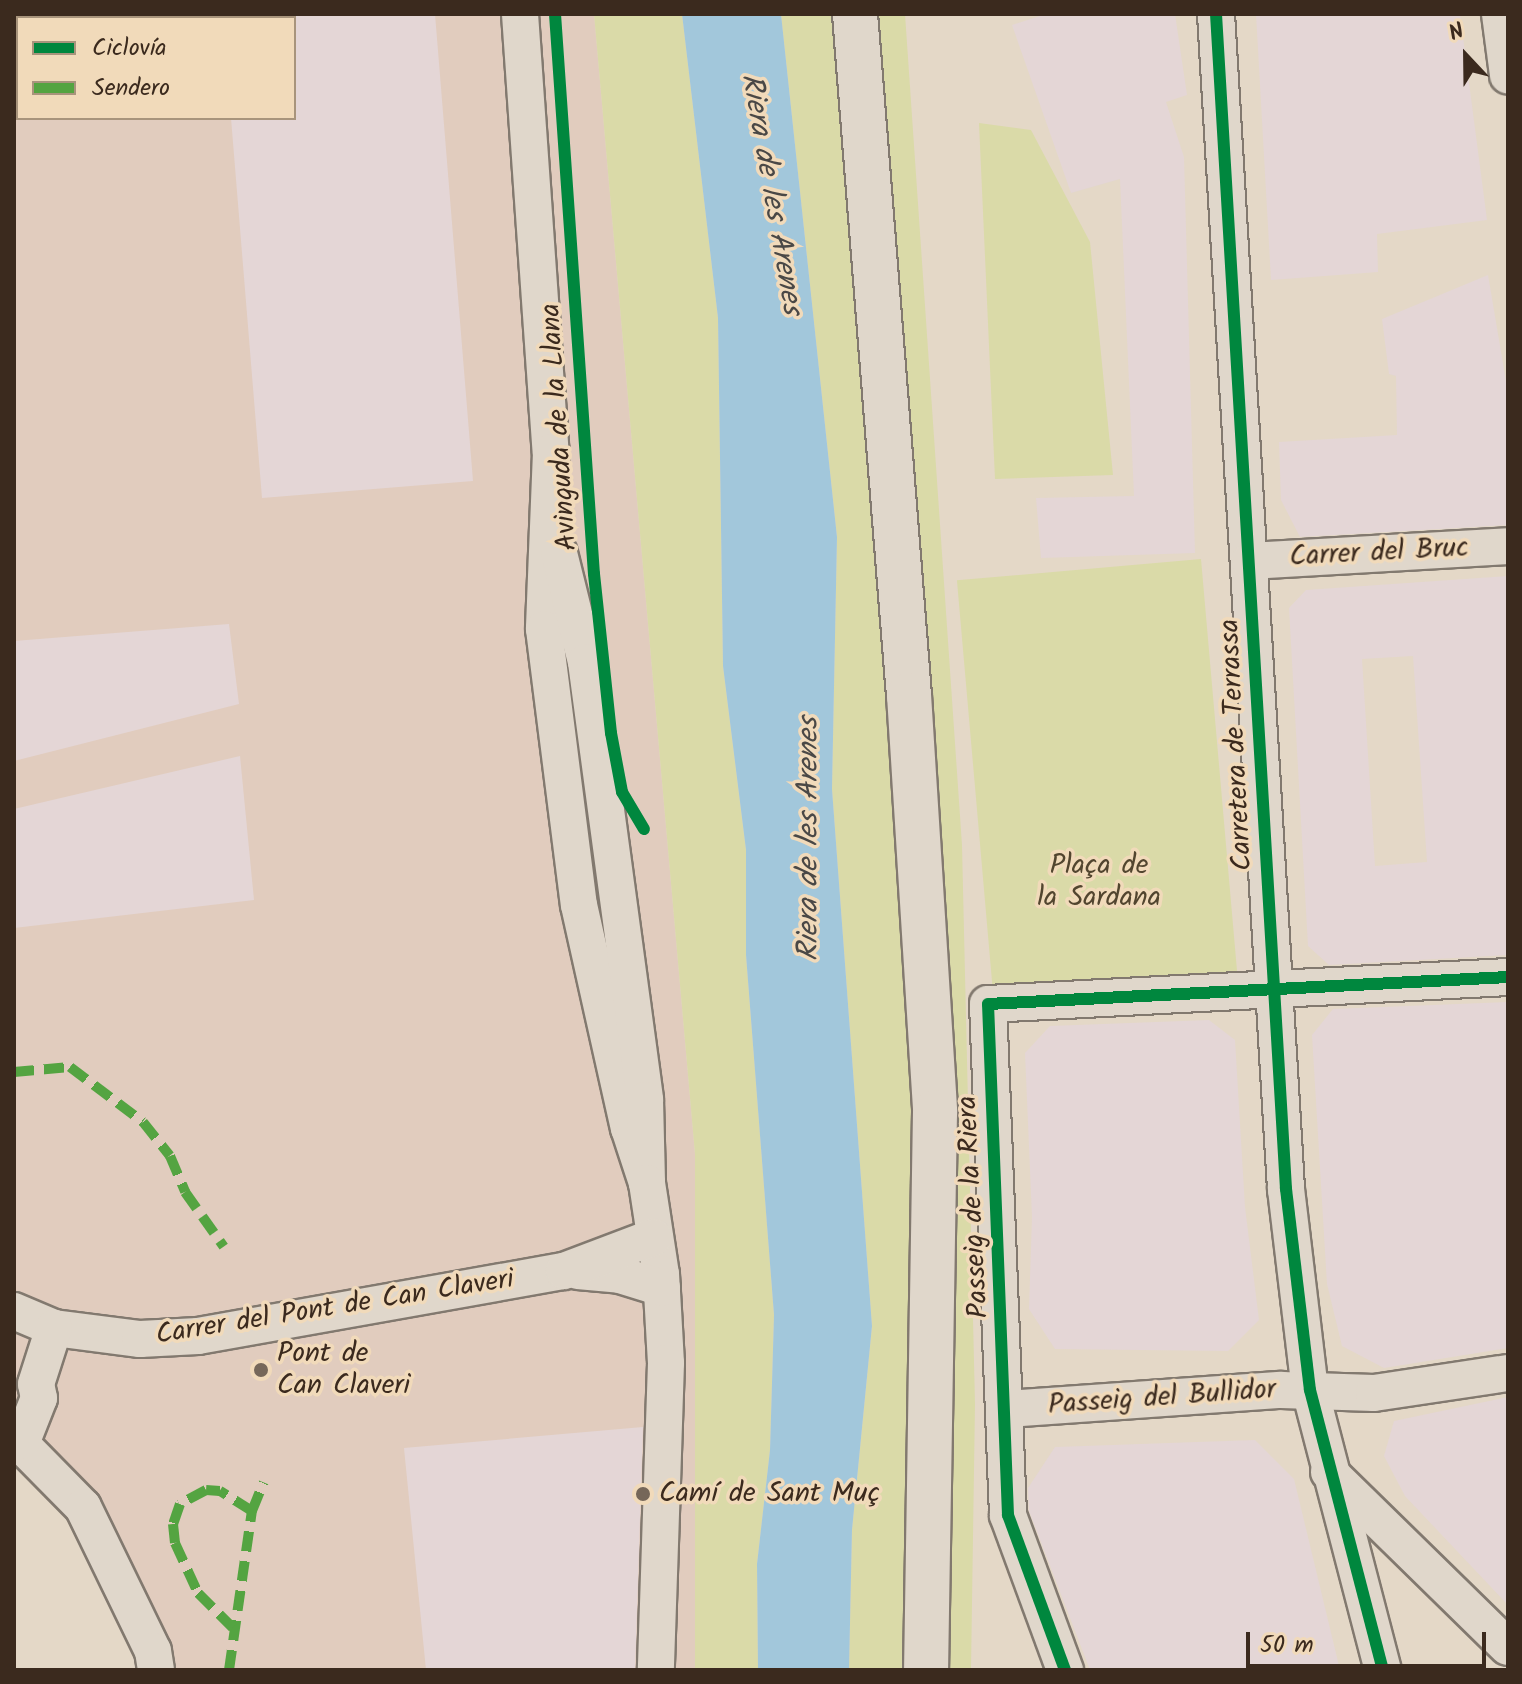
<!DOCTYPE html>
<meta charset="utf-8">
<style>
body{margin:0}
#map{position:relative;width:1522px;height:1684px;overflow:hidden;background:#e4d8c7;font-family:Kalam,sans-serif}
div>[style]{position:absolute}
.built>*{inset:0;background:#e1ccbe}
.green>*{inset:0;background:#dadaa8;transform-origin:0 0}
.water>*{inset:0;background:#a2c7db}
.building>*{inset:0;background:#e4d6d6}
.roads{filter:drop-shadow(2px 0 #82796f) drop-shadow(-2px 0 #82796f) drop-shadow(0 2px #82796f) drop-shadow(0 -2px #82796f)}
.minor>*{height:36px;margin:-18px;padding:0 18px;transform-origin:18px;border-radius:18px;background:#e0d7cb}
.major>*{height:44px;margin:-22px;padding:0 22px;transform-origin:22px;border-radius:22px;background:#e0d7cb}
.quiet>*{height:10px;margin-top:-5px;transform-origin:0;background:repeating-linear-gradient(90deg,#54a441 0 20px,transparent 0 30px)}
.cycleway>*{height:12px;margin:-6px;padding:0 6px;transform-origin:6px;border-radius:6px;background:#00873e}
.dots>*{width:22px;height:22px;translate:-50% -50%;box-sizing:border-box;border:4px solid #f1daba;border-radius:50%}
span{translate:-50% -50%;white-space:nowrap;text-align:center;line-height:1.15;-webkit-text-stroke:7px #f1daba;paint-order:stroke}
.street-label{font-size:28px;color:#3b2a1e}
.park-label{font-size:28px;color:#52452f}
.poi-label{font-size:28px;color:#3b2a1e}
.left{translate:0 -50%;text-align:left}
.water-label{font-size:30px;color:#4a4846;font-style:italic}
.frame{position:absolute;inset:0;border:16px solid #3b2a1e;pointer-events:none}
.legend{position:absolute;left:16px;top:16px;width:280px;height:104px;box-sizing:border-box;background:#f1daba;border:2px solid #a8947c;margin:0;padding:10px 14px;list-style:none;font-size:24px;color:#3b2a1e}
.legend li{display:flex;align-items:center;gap:16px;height:40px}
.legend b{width:40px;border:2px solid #a8947c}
.north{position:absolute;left:1426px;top:16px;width:80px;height:80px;-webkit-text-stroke:6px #f1daba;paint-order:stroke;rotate:338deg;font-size:22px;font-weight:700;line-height:32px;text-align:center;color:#3b2a1e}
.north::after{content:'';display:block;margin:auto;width:28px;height:36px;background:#3b2a1e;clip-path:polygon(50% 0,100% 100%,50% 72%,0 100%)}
.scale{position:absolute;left:1246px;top:1632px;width:240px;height:36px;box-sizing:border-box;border:4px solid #3b2a1e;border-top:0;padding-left:10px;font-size:24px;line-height:28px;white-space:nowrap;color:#3b2a1e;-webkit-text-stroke:6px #f1daba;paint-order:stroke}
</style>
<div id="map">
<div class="built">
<i style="clip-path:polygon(evenodd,14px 14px,594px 14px,695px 1154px,695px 1670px,141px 1670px,69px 1512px,14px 1450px,14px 14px,18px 18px,294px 18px,294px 118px,18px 118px,18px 18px)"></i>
</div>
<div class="green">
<i style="clip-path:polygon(594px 14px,682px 14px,718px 318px,723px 666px,746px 850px,746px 955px,774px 1315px,770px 1450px,757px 1564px,758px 1670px,695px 1670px,695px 1154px)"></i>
<i style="clip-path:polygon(781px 14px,905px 14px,962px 845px,975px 1404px,971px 1670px,849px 1670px,852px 1530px,872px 1326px,832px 789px,837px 537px)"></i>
<i style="clip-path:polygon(979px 123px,1031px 130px,1090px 242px,1113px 475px,995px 479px)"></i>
<i style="left:1201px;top:559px;width:445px;height:245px;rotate:85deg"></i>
</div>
<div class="water">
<i style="clip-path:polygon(682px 14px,781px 14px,837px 537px,832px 789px,872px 1326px,852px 1530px,849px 1670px,758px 1670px,757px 1564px,770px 1450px,774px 1315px,746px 955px,746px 850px,723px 666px,718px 318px)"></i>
</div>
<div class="building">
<i style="clip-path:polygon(294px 14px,435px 14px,473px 481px,262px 498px,231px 118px,294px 118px)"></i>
<i style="clip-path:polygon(1046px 14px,1175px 14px,1187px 95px,1166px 102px,1184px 157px,1195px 553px,1041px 558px,1036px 498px,1134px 496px,1120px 179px,1071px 193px,1012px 25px)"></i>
<i style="clip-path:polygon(1256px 14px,1460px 14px,1487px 220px,1377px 234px,1378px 272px,1271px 280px)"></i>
<i style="clip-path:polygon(1488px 275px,1508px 393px,1508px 525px,1300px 537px,1281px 500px,1279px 442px,1397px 435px,1396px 376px,1389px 374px,1382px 319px)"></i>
<i style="clip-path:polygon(evenodd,1508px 576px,1508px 955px,1329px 965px,1308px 946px,1289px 608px,1306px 590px,1508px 576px,1413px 656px,1427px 862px,1375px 866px,1362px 659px,1413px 656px)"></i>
<i style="clip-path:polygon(229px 624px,239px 704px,14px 761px,14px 641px)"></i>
<i style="clip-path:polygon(240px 756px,254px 900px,14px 928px,14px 809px)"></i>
<i style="clip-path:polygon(1508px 1002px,1508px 1348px,1384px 1368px,1342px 1346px,1327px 1284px,1312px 1035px,1333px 1009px)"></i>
<i style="clip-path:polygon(1209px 1020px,1235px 1040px,1245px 1207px,1259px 1320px,1228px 1351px,1055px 1349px,1029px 1309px,1032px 1217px,1025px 1053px,1050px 1026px)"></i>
<i style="clip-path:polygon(1508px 1397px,1508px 1605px,1405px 1496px,1384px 1456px,1394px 1421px)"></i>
<i style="clip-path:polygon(643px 1427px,635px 1670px,426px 1670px,404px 1448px)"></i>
<i style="clip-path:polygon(1255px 1440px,1294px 1479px,1340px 1670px,1090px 1670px,1029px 1511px,1028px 1488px,1055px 1447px)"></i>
</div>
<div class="roads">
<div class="minor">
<i style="left:520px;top:14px;width:439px;rotate:86deg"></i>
<i style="left:551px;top:452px;width:177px;rotate:92.3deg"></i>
<i style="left:544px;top:629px;width:278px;rotate:82.8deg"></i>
<i style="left:579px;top:905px;width:229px;rotate:77.4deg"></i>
<i style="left:629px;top:1128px;width:58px;rotate:71.9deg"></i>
<i style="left:1216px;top:14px;width:1177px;rotate:86.59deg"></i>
<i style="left:1286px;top:1189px;width:202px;rotate:83.2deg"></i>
<i style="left:1310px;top:1390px;width:289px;rotate:75.4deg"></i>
<i style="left:1500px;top:14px;width:62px;rotate:82.5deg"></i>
<i style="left:559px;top:553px;width:112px;rotate:76.1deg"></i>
<i style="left:586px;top:662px;width:442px;rotate:82.3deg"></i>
<i style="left:645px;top:1100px;width:83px;rotate:88.6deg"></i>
<i style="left:647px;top:1183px;width:92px;rotate:81.3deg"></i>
<i style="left:661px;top:1274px;width:89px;rotate:86.8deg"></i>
<i style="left:666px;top:1363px;width:307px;rotate:91.9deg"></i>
<i style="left:1250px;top:561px;width:258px;rotate:-3.3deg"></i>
<i style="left:578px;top:1271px;width:42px;rotate:5.4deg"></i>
<i style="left:620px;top:1275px;width:44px;rotate:17.2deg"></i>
<i style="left:14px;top:1311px;width:43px;rotate:23deg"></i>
<i style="left:54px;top:1328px;width:87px;rotate:7.3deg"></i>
<i style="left:140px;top:1339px;width:58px;rotate:-3deg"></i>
<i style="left:198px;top:1336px;width:372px;rotate:-10.1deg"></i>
<i style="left:564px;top:1271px;width:96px;rotate:-20.7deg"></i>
<i style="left:1007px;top:1409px;width:275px;rotate:-4deg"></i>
<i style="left:1281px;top:1390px;width:93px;rotate:1.8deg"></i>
<i style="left:1374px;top:1393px;width:135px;rotate:-8.5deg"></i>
<i style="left:14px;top:1437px;width:98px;rotate:45.4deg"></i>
<i style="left:83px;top:1507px;width:160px;rotate:64.1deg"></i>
<i style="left:153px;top:1651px;width:19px;rotate:81deg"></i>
<i style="left:22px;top:1441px;width:46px;rotate:-68.4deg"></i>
<i style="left:39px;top:1398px;width:14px;rotate:-102deg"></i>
<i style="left:36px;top:1384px;width:59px;rotate:-72.2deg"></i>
<i style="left:1329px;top:1472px;width:250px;rotate:44.4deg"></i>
<i style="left:1065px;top:1670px;width:165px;rotate:-110.2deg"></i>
<i style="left:1008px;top:1515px;width:511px;rotate:-92.24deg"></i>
<i style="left:988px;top:1004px;width:521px;rotate:-2.97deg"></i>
</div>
<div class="major">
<i style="left:855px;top:14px;width:683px;rotate:85.47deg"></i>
<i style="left:909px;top:695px;width:418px;rotate:86.4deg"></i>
<i style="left:935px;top:1112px;width:558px;rotate:90.92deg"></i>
</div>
</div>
<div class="quiet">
<i style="left:14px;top:1072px;width:56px;rotate:-5.1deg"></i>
<i style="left:70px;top:1067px;width:91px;rotate:37deg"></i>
<i style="left:143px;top:1122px;width:43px;rotate:51.5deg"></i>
<i style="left:170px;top:1156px;width:39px;rotate:67deg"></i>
<i style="left:185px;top:1192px;width:67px;rotate:54.7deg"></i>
<i style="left:252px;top:1511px;width:31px;rotate:-68deg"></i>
<i style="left:229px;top:1670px;width:161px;rotate:-81.8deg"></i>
<i style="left:252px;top:1511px;width:38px;rotate:-148deg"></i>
<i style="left:220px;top:1491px;width:14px;rotate:-176deg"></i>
<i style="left:206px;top:1490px;width:30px;rotate:152deg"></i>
<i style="left:180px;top:1504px;width:21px;rotate:109deg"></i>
<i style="left:173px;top:1524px;width:19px;rotate:84deg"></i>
<i style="left:175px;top:1543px;width:55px;rotate:65.3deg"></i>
<i style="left:198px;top:1593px;width:49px;rotate:45deg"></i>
</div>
<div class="cycleway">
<i style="left:555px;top:14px;width:561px;rotate:86.02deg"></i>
<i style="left:594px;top:574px;width:160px;rotate:83.9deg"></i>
<i style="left:611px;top:733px;width:60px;rotate:79.4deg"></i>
<i style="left:622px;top:792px;width:43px;rotate:59.3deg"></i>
<i style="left:1216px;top:14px;width:1177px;rotate:86.59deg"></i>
<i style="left:1286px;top:1189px;width:202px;rotate:83.2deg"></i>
<i style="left:1310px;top:1390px;width:289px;rotate:75.4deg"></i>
<i style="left:1065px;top:1670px;width:165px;rotate:-110.2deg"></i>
<i style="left:1008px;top:1515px;width:511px;rotate:-92.24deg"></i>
<i style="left:988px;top:1004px;width:521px;rotate:-2.97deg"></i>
</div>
<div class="dots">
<i style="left:261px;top:1370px;background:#766759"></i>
<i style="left:643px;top:1494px;background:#766759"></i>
</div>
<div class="street-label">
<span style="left:560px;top:427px;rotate:-94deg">Avinguda de la Llana</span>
<span style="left:1379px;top:553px;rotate:-3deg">Carrer del Bruc</span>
<span style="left:1237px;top:745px;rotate:-93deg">Carretera de Terrassa</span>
<span style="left:974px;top:1207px;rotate:-93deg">Passeig de la Riera</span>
<span style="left:335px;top:1308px;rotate:-9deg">Carrer del Pont de Can Claveri</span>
<span style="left:1162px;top:1398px;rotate:-4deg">Passeig del Bullidor</span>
</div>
<div class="park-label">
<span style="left:1099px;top:882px">Plaça de<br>la Sardana</span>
</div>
<div class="poi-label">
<span class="left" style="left:277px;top:1370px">Pont de<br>Can Claveri</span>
<span class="left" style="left:659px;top:1494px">Camí de Sant Muç</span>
</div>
<div class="water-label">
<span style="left:771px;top:194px;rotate:80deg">Riera de les Arenes</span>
<span style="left:809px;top:839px;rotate:-90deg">Riera de les Arenes</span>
</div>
<div class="frame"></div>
<ul class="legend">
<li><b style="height:10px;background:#00873e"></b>Ciclovía</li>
<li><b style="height:10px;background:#54a441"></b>Sendero</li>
</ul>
<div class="north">N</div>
<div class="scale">50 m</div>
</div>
